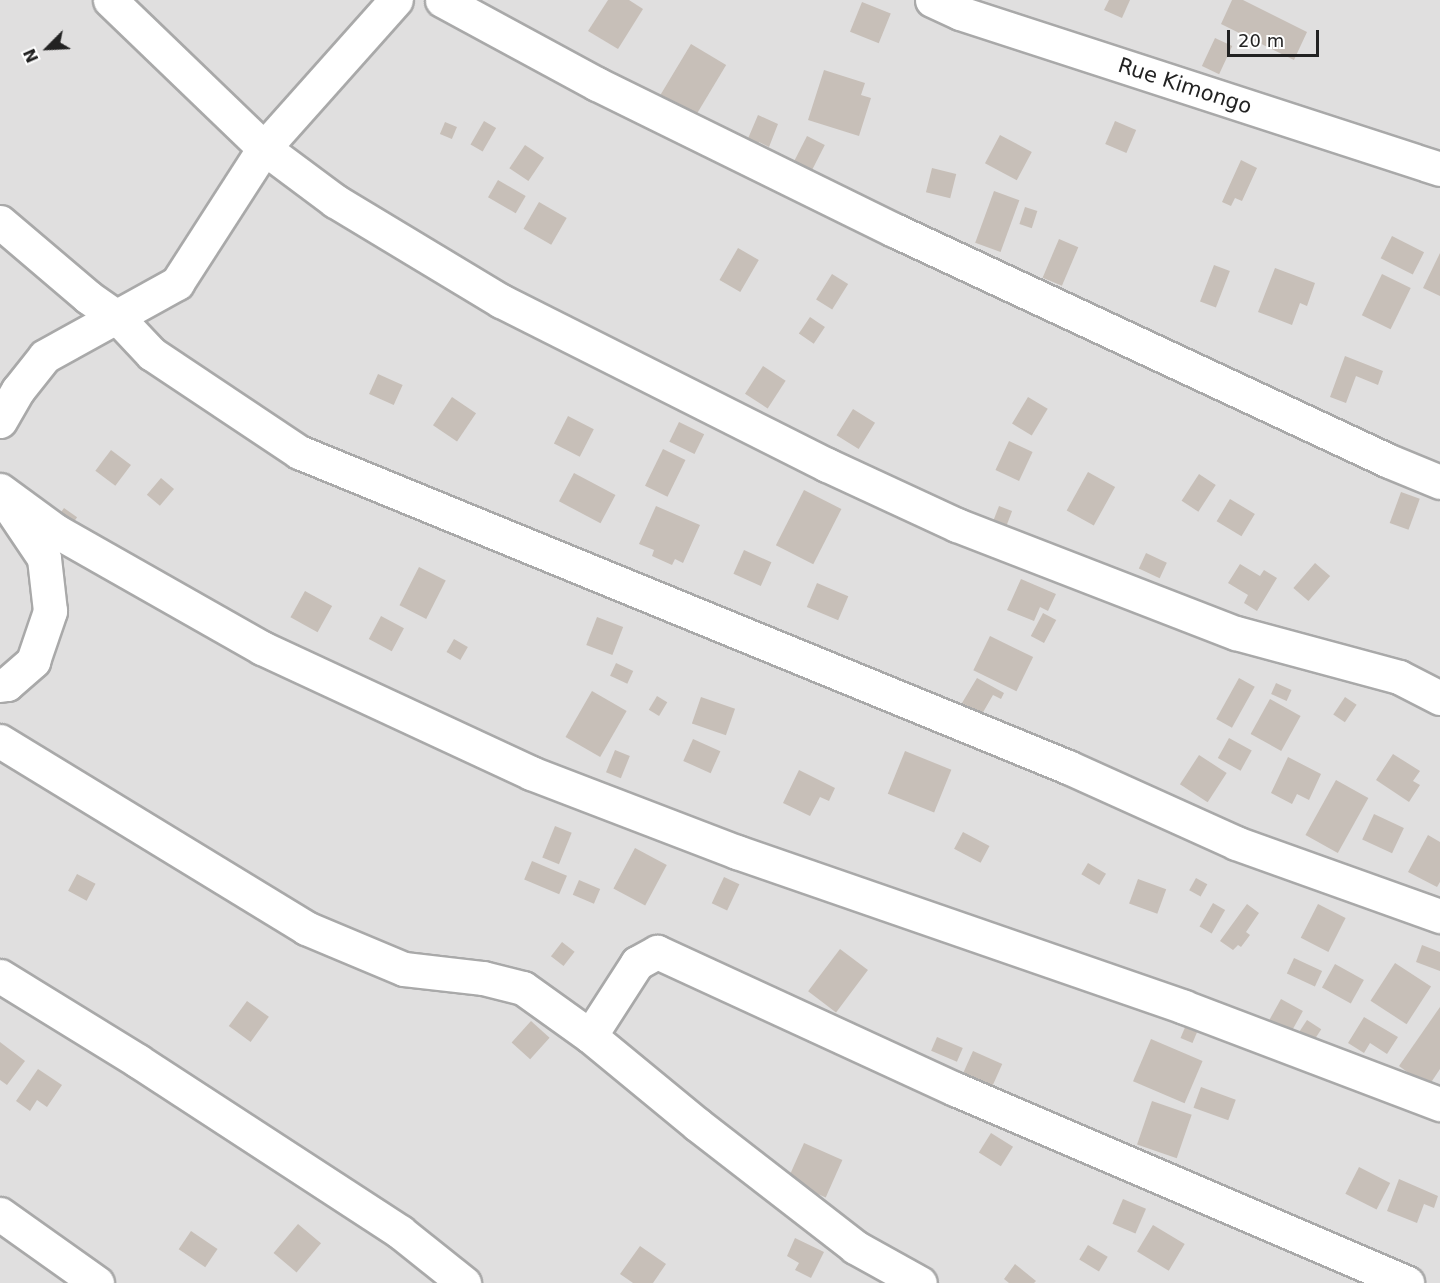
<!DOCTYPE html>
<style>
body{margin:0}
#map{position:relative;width:1440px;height:1283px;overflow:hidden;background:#f2efe9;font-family:"DejaVu Sans",sans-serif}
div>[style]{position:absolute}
.residential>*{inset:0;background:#e0dfdf;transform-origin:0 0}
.building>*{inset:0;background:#c7bfb8;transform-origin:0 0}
.roads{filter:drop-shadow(2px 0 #a9a9a9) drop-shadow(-2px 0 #a9a9a9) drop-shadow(0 2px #a9a9a9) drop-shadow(0 -2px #a9a9a9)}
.minor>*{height:33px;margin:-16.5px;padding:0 16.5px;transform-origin:16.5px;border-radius:16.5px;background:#fff}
span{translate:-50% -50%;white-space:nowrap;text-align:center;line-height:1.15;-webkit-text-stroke:4.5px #fff;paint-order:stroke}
.street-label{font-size:21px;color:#222}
.north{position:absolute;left:18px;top:18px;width:60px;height:60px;-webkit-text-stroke:4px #fff;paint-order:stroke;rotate:246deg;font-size:16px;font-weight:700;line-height:24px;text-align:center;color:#222}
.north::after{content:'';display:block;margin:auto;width:21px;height:27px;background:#222;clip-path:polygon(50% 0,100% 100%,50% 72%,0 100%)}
.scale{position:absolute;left:1227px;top:30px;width:92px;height:27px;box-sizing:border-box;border:3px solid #222;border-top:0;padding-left:8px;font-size:18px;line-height:21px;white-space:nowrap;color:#222;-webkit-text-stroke:4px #fff;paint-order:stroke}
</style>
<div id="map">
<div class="residential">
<i style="left:0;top:0;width:1440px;height:1283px"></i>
</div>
<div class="building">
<i style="clip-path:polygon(608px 0,629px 0,643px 9px,618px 49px,588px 31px)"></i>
<i style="clip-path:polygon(1109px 0,1130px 0,1122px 18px,1104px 10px)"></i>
<i style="clip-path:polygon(1232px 0,1243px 0,1307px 32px,1294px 60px,1221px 24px)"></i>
<i style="left:862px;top:2px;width:31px;height:32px;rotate:22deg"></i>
<i style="left:1215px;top:38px;width:19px;height:31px;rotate:25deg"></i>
<i style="left:691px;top:44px;width:41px;height:67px;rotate:31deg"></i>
<i style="clip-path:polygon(824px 70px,865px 83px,861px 95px,871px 98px,859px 136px,808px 120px)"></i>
<i style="clip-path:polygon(758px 115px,778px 124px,769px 147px,759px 142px,755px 152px,744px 148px)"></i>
<i style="left:484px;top:121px;width:14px;height:27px;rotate:30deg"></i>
<i style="left:1115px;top:121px;width:23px;height:25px;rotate:23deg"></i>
<i style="left:445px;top:122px;width:13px;height:13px;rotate:23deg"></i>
<i style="left:1000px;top:135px;width:36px;height:32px;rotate:28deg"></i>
<i style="left:807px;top:136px;width:20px;height:34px;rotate:27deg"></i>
<i style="left:525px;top:145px;width:23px;height:28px;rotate:34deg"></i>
<i style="clip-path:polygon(1241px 160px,1257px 168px,1242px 201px,1235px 198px,1231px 206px,1222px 202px)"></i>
<i style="left:932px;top:168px;width:25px;height:25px;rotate:14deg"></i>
<i style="left:498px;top:180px;width:32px;height:20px;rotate:30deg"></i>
<i style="left:994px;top:191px;width:27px;height:55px;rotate:20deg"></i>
<i style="left:539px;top:202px;width:32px;height:31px;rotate:30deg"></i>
<i style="left:1025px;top:207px;width:13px;height:18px;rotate:18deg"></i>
<i style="left:1392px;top:236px;width:36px;height:25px;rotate:27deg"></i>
<i style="left:1059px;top:239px;width:21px;height:42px;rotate:23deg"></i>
<i style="left:738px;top:248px;width:24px;height:37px;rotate:30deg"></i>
<i style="clip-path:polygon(1440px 253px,1440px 296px,1423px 288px)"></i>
<i style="left:1214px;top:265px;width:17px;height:39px;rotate:21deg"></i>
<i style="clip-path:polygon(1275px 268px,1315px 283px,1307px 306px,1300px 303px,1292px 325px,1258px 312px)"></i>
<i style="left:832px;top:274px;width:19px;height:30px;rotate:32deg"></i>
<i style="left:1382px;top:274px;width:32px;height:46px;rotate:26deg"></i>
<i style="left:810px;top:317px;width:18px;height:20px;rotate:34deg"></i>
<i style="clip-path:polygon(1345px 356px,1383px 371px,1378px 385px,1356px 376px,1346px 403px,1330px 397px)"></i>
<i style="left:763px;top:366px;width:27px;height:33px;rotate:33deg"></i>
<i style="left:378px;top:374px;width:27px;height:22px;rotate:24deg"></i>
<i style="left:452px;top:397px;width:29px;height:34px;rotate:34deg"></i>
<i style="left:1028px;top:397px;width:23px;height:31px;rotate:31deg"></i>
<i style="left:853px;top:409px;width:26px;height:31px;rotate:32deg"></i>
<i style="left:568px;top:416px;width:29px;height:31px;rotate:27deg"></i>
<i style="left:679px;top:422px;width:28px;height:22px;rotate:26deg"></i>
<i style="left:1009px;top:441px;width:26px;height:32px;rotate:25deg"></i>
<i style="left:663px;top:449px;width:25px;height:41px;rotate:26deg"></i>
<i style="left:111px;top:450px;width:25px;height:26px;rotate:37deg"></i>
<i style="left:1088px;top:472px;width:31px;height:44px;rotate:29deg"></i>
<i style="left:574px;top:473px;width:47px;height:32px;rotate:28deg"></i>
<i style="left:1199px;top:474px;width:20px;height:32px;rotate:33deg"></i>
<i style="left:161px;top:478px;width:17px;height:22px;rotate:40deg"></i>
<i style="left:804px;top:490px;width:42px;height:62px;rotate:27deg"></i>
<i style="left:1401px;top:492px;width:20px;height:33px;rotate:20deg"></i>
<i style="left:1230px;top:499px;width:29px;height:26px;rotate:31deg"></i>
<i style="clip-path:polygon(656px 506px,700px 525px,683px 563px,675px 559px,672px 565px,652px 556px,654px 550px,639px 544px)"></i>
<i style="left:999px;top:506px;width:14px;height:17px;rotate:21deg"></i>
<i style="left:64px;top:508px;width:16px;height:9px;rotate:35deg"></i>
<i style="left:744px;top:550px;width:30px;height:26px;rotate:24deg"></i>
<i style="left:1146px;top:553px;width:23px;height:17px;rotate:25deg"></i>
<i style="left:1315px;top:563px;width:20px;height:33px;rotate:41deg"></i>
<i style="clip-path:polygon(1240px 564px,1260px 576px,1264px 570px,1277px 578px,1257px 611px,1244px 603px,1248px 595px,1228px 583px)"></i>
<i style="left:419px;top:567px;width:30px;height:43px;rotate:27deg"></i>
<i style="clip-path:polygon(1021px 579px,1056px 594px,1048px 611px,1040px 607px,1034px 621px,1007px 610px)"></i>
<i style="left:817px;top:583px;width:34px;height:26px;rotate:23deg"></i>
<i style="left:305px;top:591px;width:31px;height:30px;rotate:29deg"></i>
<i style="left:1043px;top:613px;width:15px;height:26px;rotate:28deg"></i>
<i style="left:381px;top:616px;width:26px;height:26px;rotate:28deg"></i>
<i style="left:597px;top:617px;width:28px;height:30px;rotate:21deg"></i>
<i style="left:990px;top:636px;width:48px;height:38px;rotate:26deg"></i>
<i style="left:454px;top:639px;width:16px;height:15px;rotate:30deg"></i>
<i style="left:616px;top:663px;width:19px;height:14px;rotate:25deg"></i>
<i style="clip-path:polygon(977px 678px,1004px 693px,1001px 699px,993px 695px,982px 714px,962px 703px)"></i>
<i style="left:1239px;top:678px;width:18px;height:47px;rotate:29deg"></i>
<i style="left:1276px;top:683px;width:17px;height:12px;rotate:24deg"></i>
<i style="left:592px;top:691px;width:40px;height:53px;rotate:30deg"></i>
<i style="left:657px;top:696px;width:12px;height:16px;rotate:31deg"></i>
<i style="left:701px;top:697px;width:36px;height:28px;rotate:19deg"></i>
<i style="left:1345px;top:697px;width:14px;height:21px;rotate:34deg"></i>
<i style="left:1270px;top:699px;width:35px;height:40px;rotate:29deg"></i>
<i style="left:1229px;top:738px;width:26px;height:23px;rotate:29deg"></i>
<i style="left:693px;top:739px;width:30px;height:24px;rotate:24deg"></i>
<i style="left:615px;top:750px;width:16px;height:24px;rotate:22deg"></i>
<i style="left:905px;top:751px;width:50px;height:46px;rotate:22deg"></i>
<i style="clip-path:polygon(1393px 754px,1420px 771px,1413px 781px,1420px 785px,1409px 802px,1376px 780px)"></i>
<i style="left:1199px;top:755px;width:33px;height:35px;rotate:33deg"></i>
<i style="clip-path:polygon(1288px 757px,1321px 774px,1309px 800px,1297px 794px,1292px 804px,1271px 793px)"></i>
<i style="clip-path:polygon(799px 770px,835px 788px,829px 801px,820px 797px,810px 816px,783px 803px)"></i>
<i style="left:1336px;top:780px;width:37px;height:63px;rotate:29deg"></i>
<i style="left:1374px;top:814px;width:33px;height:28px;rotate:25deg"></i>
<i style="left:555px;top:826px;width:18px;height:34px;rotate:22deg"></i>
<i style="left:963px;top:832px;width:30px;height:19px;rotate:28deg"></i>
<i style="clip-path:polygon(1428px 835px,1440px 842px,1440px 882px,1437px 887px,1408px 872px)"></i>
<i style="left:635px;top:848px;width:36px;height:46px;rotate:28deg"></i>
<i style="left:532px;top:861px;width:38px;height:20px;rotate:23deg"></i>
<i style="left:1088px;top:863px;width:21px;height:13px;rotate:31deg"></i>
<i style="left:77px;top:874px;width:21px;height:19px;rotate:28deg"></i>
<i style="left:724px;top:877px;width:17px;height:29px;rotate:25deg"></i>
<i style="left:1196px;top:878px;width:13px;height:14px;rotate:29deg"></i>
<i style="left:1138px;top:879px;width:30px;height:26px;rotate:20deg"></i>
<i style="left:579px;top:880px;width:23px;height:16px;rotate:23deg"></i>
<i style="left:1213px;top:903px;width:14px;height:27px;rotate:30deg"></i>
<i style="clip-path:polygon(1247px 904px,1259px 913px,1246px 932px,1250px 935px,1241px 947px,1238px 945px,1233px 950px,1220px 941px)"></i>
<i style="left:1318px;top:904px;width:31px;height:38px;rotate:27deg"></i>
<i style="left:562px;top:942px;width:16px;height:18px;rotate:38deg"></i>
<i style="clip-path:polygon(1422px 945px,1440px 952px,1440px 971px,1416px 962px)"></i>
<i style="left:840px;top:949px;width:35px;height:53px;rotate:37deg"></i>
<i style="left:1294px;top:958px;width:31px;height:17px;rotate:25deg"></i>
<i style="left:1395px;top:963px;width:43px;height:45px;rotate:33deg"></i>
<i style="left:1335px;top:964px;width:33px;height:27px;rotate:29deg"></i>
<i style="left:1281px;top:999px;width:25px;height:24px;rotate:29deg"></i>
<i style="left:247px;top:1001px;width:27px;height:31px;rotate:36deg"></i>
<i style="clip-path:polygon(1440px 1007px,1440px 1069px,1428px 1087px,1399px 1066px)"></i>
<i style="clip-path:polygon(1364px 1017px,1398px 1037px,1387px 1054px,1370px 1043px,1364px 1053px,1348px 1043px)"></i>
<i style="left:1307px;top:1020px;width:17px;height:18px;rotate:33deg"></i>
<i style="left:531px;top:1021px;width:25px;height:29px;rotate:42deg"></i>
<i style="left:1186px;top:1025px;width:13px;height:14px;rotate:23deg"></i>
<i style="left:937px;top:1037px;width:28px;height:15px;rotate:23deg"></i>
<i style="left:1151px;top:1039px;width:56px;height:46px;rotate:23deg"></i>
<i style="clip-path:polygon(0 1042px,25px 1061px,7px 1085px,0 1080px)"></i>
<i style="left:973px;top:1051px;width:32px;height:26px;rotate:24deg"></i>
<i style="clip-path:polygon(38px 1069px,62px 1085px,47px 1107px,37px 1100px,30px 1111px,16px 1101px)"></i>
<i style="left:1201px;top:1087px;width:37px;height:22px;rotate:20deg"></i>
<i style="left:1152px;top:1101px;width:42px;height:46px;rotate:19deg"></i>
<i style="left:991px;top:1133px;width:26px;height:23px;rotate:32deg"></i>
<i style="left:804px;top:1143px;width:42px;height:41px;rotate:24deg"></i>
<i style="left:1359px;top:1167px;width:35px;height:30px;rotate:27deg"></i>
<i style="clip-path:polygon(1399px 1179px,1438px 1196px,1434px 1208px,1424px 1204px,1417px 1223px,1387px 1211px)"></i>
<i style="left:1123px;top:1199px;width:25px;height:27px;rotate:23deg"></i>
<i style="left:298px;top:1224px;width:30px;height:38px;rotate:40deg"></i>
<i style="left:1153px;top:1225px;width:37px;height:31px;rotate:31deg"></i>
<i style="left:191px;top:1231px;width:32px;height:22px;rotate:34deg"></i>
<i style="clip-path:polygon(795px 1238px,824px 1252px,811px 1278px,795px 1270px,799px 1263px,787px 1256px)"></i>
<i style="left:1088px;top:1245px;width:23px;height:17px;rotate:31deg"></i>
<i style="clip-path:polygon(640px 1246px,666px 1264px,653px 1283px,633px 1283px,620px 1274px)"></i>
<i style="clip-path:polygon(1015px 1264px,1036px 1281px,1034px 1283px,1009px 1283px,1004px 1279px)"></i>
</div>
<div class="roads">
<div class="minor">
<i style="left:110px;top:0;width:214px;rotate:43.9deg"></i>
<i style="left:264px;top:148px;width:89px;rotate:36.7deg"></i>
<i style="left:335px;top:201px;width:194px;rotate:31.1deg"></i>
<i style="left:501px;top:301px;width:365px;rotate:26.7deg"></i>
<i style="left:827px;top:465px;width:143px;rotate:24.8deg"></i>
<i style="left:957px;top:525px;width:299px;rotate:21.2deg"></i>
<i style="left:1236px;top:633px;width:169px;rotate:15.1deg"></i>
<i style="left:1399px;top:677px;width:46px;rotate:27.1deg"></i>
<i style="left:442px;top:0;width:176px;rotate:28.5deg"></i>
<i style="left:597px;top:84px;width:331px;rotate:26.2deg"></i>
<i style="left:894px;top:230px;width:546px;rotate:25.02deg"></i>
<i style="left:1389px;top:461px;width:55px;rotate:22.4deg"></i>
<i style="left:932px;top:0;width:31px;rotate:25deg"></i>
<i style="left:960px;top:13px;width:505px;rotate:18deg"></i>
<i style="left:0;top:222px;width:116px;rotate:40.4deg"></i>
<i style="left:88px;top:297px;width:35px;rotate:35deg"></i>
<i style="left:117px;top:317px;width:51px;rotate:46.6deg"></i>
<i style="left:152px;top:354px;width:177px;rotate:33.7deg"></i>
<i style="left:299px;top:452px;width:831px;rotate:22.28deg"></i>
<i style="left:1068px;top:767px;width:184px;rotate:24.3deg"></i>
<i style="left:1236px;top:843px;width:217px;rotate:19.7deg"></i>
<i style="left:0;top:421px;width:36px;rotate:-60deg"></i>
<i style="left:18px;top:390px;width:43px;rotate:-51.5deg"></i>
<i style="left:45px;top:356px;width:151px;rotate:-28.9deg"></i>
<i style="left:177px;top:283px;width:161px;rotate:-57.2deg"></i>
<i style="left:264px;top:148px;width:198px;rotate:-48.3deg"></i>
<i style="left:0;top:490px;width:69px;rotate:36.2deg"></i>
<i style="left:56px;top:531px;width:237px;rotate:29.6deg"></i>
<i style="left:262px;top:648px;width:297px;rotate:24.9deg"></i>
<i style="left:531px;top:773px;width:221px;rotate:21deg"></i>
<i style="left:737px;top:852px;width:473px;rotate:19.1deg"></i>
<i style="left:1184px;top:1007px;width:274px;rotate:20.8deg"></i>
<i style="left:0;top:685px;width:7px;rotate:-8deg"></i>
<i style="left:7px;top:684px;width:35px;rotate:-41deg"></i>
<i style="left:33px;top:661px;width:53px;rotate:-71.2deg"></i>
<i style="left:50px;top:611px;width:53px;rotate:-96.5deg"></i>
<i style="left:44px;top:558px;width:63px;rotate:-123.9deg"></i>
<i style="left:0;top:741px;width:359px;rotate:31.4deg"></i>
<i style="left:306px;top:928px;width:106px;rotate:22.7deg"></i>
<i style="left:404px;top:969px;width:80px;rotate:6.5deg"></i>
<i style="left:483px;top:978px;width:41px;rotate:14deg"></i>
<i style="left:523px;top:988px;width:82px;rotate:35.6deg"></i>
<i style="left:590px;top:1036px;width:140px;rotate:39.5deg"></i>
<i style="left:698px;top:1125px;width:199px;rotate:37.8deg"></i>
<i style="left:855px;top:1247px;width:74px;rotate:29deg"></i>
<i style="left:0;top:976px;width:162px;rotate:31.6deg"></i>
<i style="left:138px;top:1061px;width:313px;rotate:33.1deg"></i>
<i style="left:400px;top:1232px;width:82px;rotate:38.6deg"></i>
<i style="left:590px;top:1036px;width:87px;rotate:-57.2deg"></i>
<i style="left:637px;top:963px;width:23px;rotate:-29deg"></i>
<i style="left:657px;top:952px;width:328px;rotate:24.7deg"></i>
<i style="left:955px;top:1089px;width:492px;rotate:23.2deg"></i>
<i style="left:0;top:1214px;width:119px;rotate:35.4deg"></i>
</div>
</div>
<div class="street-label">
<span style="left:1185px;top:86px;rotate:18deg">Rue Kimongo</span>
</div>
<div class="north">N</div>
<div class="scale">20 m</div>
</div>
